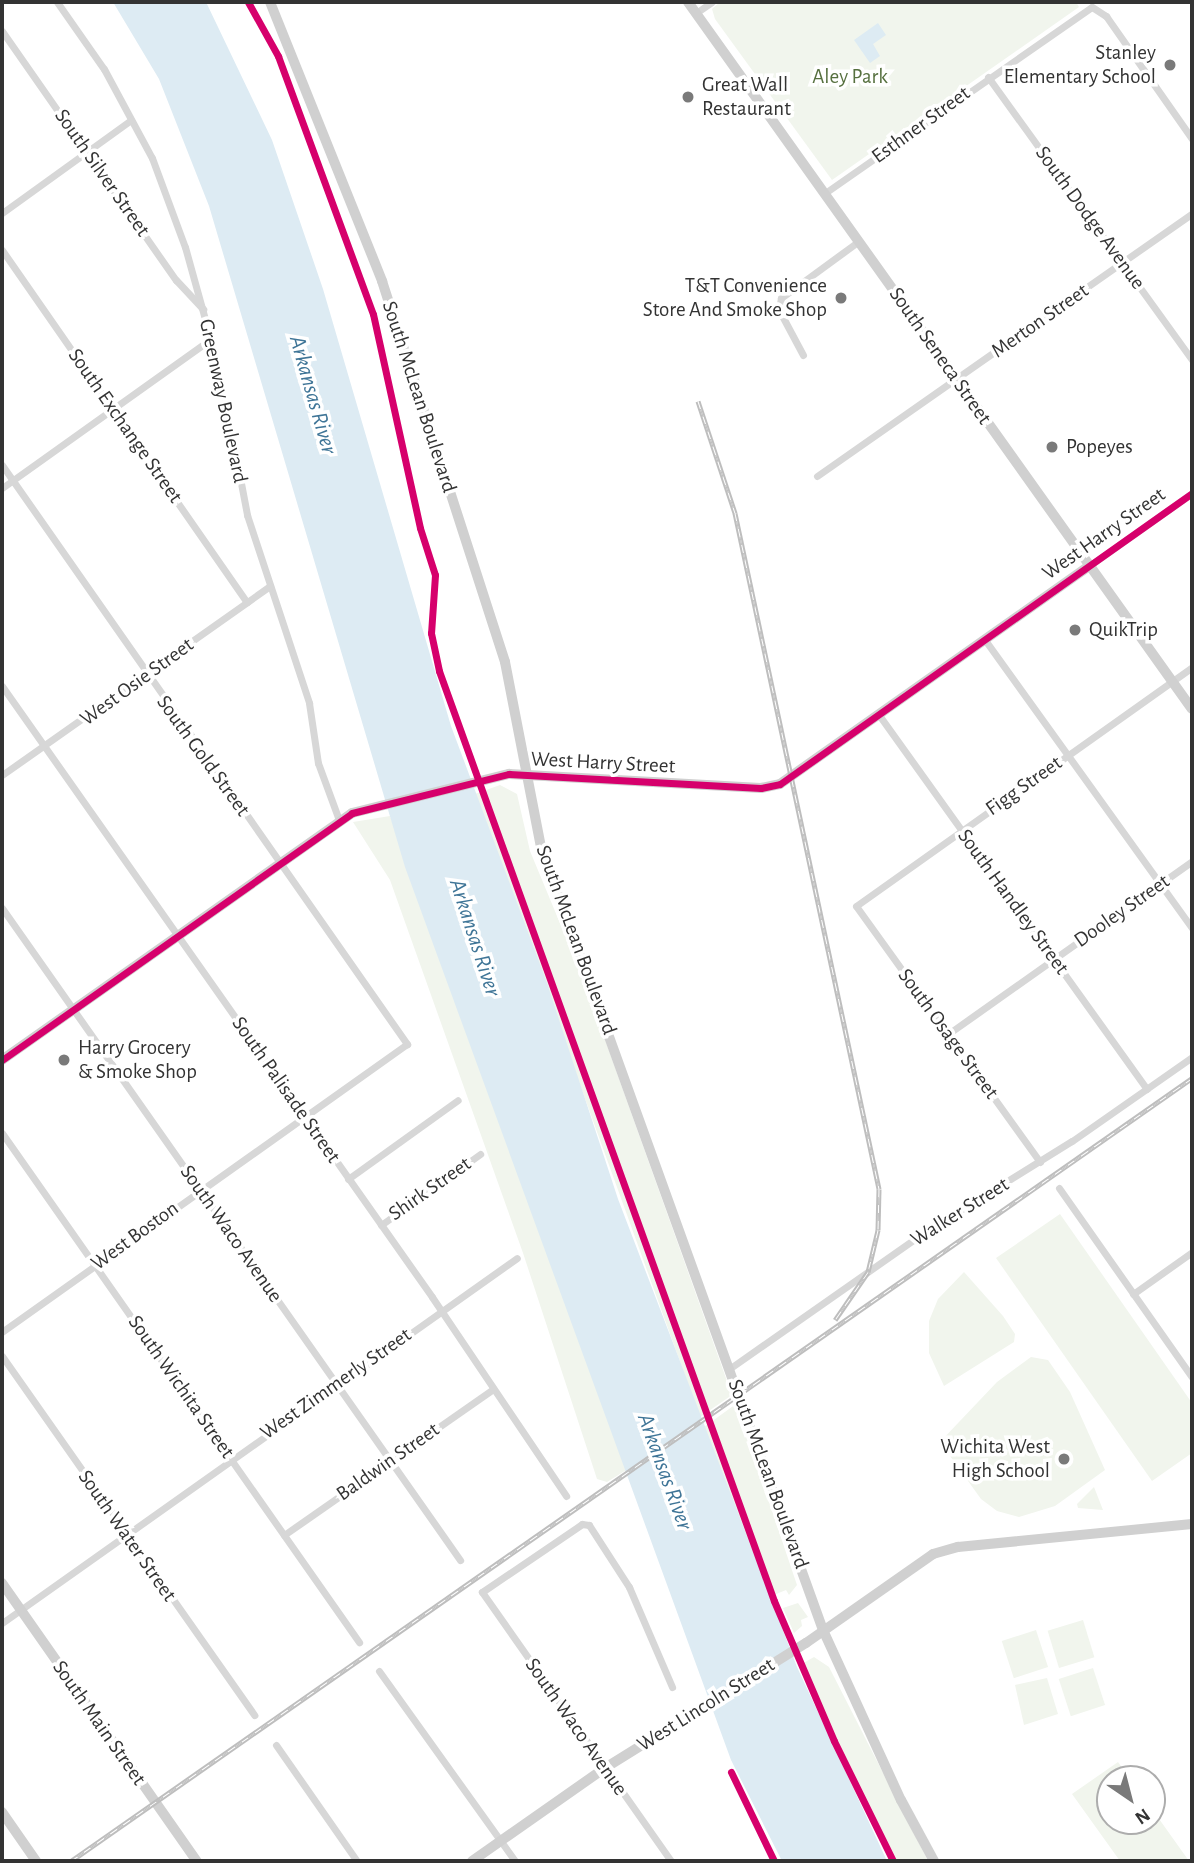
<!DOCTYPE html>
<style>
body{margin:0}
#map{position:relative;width:1194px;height:1863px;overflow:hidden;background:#fff;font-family:"Alegreya Sans",sans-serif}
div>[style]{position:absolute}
.green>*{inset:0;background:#f1f5ed;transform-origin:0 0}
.water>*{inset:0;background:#ddebf3}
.street>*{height:7px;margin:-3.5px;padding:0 3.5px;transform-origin:3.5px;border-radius:3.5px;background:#d7d7d7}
.secondary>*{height:10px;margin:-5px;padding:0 5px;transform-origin:5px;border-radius:5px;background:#d0d0d0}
.rail>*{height:5px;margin-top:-2.5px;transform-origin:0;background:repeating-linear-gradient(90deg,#fff 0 8px,#bebebe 0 16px);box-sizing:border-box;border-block:2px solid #bebebe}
.cycleway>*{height:7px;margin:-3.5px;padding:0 3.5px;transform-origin:3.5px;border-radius:3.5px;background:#d6006c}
.dots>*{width:19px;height:19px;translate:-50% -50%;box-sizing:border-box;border:4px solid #fff;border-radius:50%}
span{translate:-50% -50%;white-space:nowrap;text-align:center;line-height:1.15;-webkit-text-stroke:7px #fff;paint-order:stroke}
.poi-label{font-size:21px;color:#333}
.right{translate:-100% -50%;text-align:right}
.left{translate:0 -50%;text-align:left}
.park-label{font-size:21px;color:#56703f}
.street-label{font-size:21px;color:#333}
.water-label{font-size:23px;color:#3f7597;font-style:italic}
.frame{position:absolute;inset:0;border:4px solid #333;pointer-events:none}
.north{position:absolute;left:1096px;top:1765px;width:70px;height:70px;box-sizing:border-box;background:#fff;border:2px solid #adadad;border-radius:50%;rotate:145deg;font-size:19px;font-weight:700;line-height:28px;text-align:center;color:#333}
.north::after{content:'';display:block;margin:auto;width:24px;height:32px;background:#7a7a7a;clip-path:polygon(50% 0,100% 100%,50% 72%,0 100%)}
</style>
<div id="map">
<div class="green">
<i style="clip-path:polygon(720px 2px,1076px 2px,1079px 7px,832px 180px,715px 19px,712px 9px)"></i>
<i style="clip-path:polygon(500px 785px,517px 794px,530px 851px,584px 981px,732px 1395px,700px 1417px,475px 794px)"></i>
<i style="clip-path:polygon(390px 816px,628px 1469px,607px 1482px,597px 1479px,523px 1253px,390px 880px,353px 822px)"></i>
<i style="clip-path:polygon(1060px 1214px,1192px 1403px,1192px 1453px,1152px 1481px,996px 1258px)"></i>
<i style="clip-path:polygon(964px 1272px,1003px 1316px,1015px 1334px,1014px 1342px,944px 1386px,929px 1353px,929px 1321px,938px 1299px)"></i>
<i style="clip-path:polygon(1031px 1357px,1048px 1360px,1070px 1392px,1105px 1470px,1055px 1506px,1019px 1517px,997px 1511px,981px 1499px,940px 1442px,997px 1382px)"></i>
<i style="clip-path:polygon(736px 1404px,797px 1585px,789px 1595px,786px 1590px,769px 1597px,704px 1427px)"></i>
<i style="clip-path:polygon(1094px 1487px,1103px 1510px,1078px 1508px,1077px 1504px)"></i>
<i style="clip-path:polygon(798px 1603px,808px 1617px,801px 1620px,802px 1626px,794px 1633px,783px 1608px)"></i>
<i style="left:1083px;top:1620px;width:39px;height:37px;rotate:73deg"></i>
<i style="left:1036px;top:1630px;width:39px;height:36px;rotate:72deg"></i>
<i style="clip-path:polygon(814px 1657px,829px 1667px,928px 1861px,891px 1861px,800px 1665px)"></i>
<i style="left:1093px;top:1668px;width:39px;height:36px;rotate:72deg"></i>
<i style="clip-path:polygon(1047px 1678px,1058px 1714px,1024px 1725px,1015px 1685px)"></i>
<i style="clip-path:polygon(1118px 1762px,1130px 1779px,1110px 1779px,1110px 1821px,1152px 1821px,1152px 1809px,1189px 1861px,1120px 1861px,1072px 1794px)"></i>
</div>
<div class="water">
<i style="clip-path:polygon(113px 2px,206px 2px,272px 140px,323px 289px,451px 726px,547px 983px,618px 1199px,797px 1667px,887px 1861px,782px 1861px,731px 1760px,405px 867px,209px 206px,159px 79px)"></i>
<i style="clip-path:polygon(878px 23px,886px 35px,873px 44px,880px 56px,870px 63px,854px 40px)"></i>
</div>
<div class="street">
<i style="left:57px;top:2px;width:82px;rotate:55deg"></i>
<i style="left:104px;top:69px;width:101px;rotate:61.7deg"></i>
<i style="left:152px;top:158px;width:95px;rotate:69.7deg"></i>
<i style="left:185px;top:247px;width:131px;rotate:74.5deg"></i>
<i style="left:220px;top:373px;width:145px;rotate:79.2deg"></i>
<i style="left:247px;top:515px;width:198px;rotate:71.7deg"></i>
<i style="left:309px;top:703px;width:61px;rotate:81.5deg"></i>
<i style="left:318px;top:763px;width:61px;rotate:69.8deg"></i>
<i style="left:696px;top:13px;width:19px;rotate:-35deg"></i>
<i style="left:2px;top:31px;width:304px;rotate:55.1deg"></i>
<i style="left:176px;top:280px;width:40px;rotate:47deg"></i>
<i style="left:988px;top:77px;width:349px;rotate:54.2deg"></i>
<i style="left:825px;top:193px;width:325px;rotate:-34.9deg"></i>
<i style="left:1092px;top:7px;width:17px;rotate:33deg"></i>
<i style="left:1106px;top:16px;width:150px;rotate:55deg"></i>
<i style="left:2px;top:213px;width:159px;rotate:-35.8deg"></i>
<i style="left:2px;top:250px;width:429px;rotate:55.2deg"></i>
<i style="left:803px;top:355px;width:51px;rotate:-118.1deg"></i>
<i style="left:779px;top:310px;width:12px;rotate:-81deg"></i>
<i style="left:781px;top:298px;width:97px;rotate:-36.2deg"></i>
<i style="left:2px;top:465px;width:707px;rotate:55.03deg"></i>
<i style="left:407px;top:1044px;width:497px;rotate:144.6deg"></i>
<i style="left:817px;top:476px;width:458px;rotate:-35deg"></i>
<i style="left:2px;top:488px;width:258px;rotate:-35.5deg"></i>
<i style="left:1089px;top:566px;width:126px;rotate:-35.3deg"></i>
<i style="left:985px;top:640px;width:355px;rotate:54.3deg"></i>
<i style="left:2px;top:686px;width:747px;rotate:54.86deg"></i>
<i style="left:432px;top:1297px;width:240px;rotate:56deg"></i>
<i style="left:879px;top:715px;width:460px;rotate:54.4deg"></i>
<i style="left:2px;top:775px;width:328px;rotate:-35.2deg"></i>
<i style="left:2px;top:908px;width:797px;rotate:54.91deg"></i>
<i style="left:948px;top:1034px;width:299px;rotate:-35.3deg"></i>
<i style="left:2px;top:1133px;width:622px;rotate:54.96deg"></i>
<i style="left:1040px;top:1162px;width:315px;rotate:-125.7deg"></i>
<i style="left:856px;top:906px;width:412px;rotate:-35.4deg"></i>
<i style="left:348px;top:1179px;width:135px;rotate:-35.7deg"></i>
<i style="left:1059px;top:1188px;width:231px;rotate:54.9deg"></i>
<i style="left:381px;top:1225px;width:122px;rotate:-35.6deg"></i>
<i style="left:1133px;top:1294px;width:72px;rotate:-35.4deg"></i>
<i style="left:2px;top:1356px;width:439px;rotate:54.9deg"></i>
<i style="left:729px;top:1369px;width:239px;rotate:-35deg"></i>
<i style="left:925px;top:1232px;width:173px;rotate:-31.8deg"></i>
<i style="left:1072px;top:1141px;width:146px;rotate:-35deg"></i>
<i style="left:284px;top:1535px;width:254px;rotate:-34.9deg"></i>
<i style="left:2px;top:1623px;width:631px;rotate:-35.33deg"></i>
<i style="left:379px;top:1671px;width:234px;rotate:54.4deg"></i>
<i style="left:276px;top:1745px;width:141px;rotate:55.1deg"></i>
<i style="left:671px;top:1861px;width:329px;rotate:-125.1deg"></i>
<i style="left:482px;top:1592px;width:121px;rotate:-34.2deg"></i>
<i style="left:582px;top:1524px;width:7px;rotate:8deg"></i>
<i style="left:589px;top:1525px;width:74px;rotate:57.2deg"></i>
<i style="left:629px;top:1587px;width:109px;rotate:66.7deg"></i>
</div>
<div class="secondary">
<i style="left:270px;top:2px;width:301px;rotate:68.1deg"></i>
<i style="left:382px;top:281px;width:400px;rotate:72.1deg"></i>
<i style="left:505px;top:662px;width:189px;rotate:79deg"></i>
<i style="left:541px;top:848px;width:831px;rotate:70.17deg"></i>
<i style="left:823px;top:1630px;width:187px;rotate:65.4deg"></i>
<i style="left:901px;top:1800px;width:69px;rotate:61.6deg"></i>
<i style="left:688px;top:2px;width:868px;rotate:54.52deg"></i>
<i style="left:2px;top:1060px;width:428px;rotate:-35.2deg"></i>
<i style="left:352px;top:813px;width:162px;rotate:-14deg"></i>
<i style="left:509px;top:774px;width:252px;rotate:3.2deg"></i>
<i style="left:761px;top:788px;width:19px;rotate:-12deg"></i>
<i style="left:780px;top:784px;width:378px;rotate:-35.2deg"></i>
<i style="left:2px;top:1583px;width:340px;rotate:55deg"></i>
<i style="left:2px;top:1812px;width:60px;rotate:55.2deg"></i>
<i style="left:472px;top:1861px;width:162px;rotate:-35deg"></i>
<i style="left:605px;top:1768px;width:237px;rotate:-31.9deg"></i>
<i style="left:806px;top:1643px;width:155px;rotate:-35deg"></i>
<i style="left:933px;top:1554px;width:26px;rotate:-16deg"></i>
<i style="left:958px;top:1547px;width:235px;rotate:-5.6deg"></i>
</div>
<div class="rail">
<i style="left:698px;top:401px;width:118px;rotate:71.7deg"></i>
<i style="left:735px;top:513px;width:691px;rotate:77.97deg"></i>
<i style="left:879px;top:1189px;width:41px;rotate:91.4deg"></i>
<i style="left:878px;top:1230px;width:43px;rotate:103.4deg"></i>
<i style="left:868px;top:1272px;width:58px;rotate:124.5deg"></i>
<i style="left:71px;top:1861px;width:1367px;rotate:-34.93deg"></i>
</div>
<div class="cycleway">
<i style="left:248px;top:2px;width:62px;rotate:60.9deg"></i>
<i style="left:278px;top:56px;width:275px;rotate:69.8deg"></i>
<i style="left:373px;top:314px;width:219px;rotate:77.6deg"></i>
<i style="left:420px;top:528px;width:49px;rotate:72.3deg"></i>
<i style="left:435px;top:575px;width:58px;rotate:93.9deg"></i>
<i style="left:431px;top:633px;width:39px;rotate:78deg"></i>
<i style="left:439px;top:671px;width:988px;rotate:70.19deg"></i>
<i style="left:774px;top:1601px;width:152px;rotate:66.8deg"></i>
<i style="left:834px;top:1741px;width:134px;rotate:63.8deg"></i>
<i style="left:2px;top:1060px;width:428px;rotate:-35.2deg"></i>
<i style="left:352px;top:813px;width:162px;rotate:-14deg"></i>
<i style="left:509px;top:774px;width:252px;rotate:3.2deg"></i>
<i style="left:761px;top:788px;width:19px;rotate:-12deg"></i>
<i style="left:780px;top:784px;width:504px;rotate:-35.23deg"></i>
<i style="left:731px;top:1772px;width:99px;rotate:64.2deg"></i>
</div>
<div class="dots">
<i style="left:1170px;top:65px;background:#7a7a7a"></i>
<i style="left:688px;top:97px;background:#7a7a7a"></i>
<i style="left:841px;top:298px;background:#7a7a7a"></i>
<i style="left:1052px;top:447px;background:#7a7a7a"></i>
<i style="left:1075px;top:630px;background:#7a7a7a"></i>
<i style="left:64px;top:1060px;background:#7a7a7a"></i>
<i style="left:1064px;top:1459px;background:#7a7a7a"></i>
</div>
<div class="poi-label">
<span class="right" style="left:1156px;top:65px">Stanley<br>Elementary School</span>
<span class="left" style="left:702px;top:97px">Great Wall<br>Restaurant</span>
<span class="right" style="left:827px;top:298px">T&amp;T Convenience<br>Store And Smoke Shop</span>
<span class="left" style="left:1066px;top:447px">Popeyes</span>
<span class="left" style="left:1089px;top:630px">QuikTrip</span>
<span class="left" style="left:78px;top:1060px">Harry Grocery<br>&amp; Smoke Shop</span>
<span class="right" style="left:1050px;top:1459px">Wichita West<br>High School</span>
</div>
<div class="park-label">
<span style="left:850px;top:77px">Aley Park</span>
</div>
<div class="street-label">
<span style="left:921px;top:125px;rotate:-36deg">Esthner Street</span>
<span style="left:102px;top:173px;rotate:55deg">South Silver Street</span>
<span style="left:1090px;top:218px;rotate:54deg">South Dodge Avenue</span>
<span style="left:1040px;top:321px;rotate:-35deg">Merton Street</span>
<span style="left:940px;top:356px;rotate:55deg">South Seneca Street</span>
<span style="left:419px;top:397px;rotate:72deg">South McLean Boulevard</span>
<span style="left:223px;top:401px;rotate:78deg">Greenway Boulevard</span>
<span style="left:125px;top:426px;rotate:55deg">South Exchange Street</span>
<span style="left:1104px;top:534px;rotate:-35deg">West Harry Street</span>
<span style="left:137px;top:682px;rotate:-36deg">West Osie Street</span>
<span style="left:203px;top:756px;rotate:54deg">South Gold Street</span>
<span style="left:603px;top:763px;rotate:3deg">West Harry Street</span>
<span style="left:1024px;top:786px;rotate:-35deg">Figg Street</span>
<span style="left:1013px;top:902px;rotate:54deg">South Handley Street</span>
<span style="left:1122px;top:911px;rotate:-35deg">Dooley Street</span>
<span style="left:576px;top:940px;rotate:70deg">South McLean Boulevard</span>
<span style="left:948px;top:1034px;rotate:54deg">South Osage Street</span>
<span style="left:286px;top:1090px;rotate:55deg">South Palisade Street</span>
<span style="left:430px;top:1189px;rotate:-35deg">Shirk Street</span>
<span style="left:960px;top:1212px;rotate:-32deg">Walker Street</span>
<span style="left:231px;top:1234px;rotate:55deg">South Waco Avenue</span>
<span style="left:135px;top:1236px;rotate:-36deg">West Boston</span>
<span style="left:336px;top:1384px;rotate:-35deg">West Zimmerly Street</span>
<span style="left:181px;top:1387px;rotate:55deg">South Wichita Street</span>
<span style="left:388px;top:1462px;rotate:-35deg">Baldwin Street</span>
<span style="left:768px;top:1474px;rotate:70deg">South McLean Boulevard</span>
<span style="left:127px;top:1536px;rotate:55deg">South Water Street</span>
<span style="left:706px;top:1705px;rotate:-32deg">West Lincoln Street</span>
<span style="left:99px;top:1723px;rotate:55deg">South Main Street</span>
<span style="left:576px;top:1727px;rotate:55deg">South Waco Avenue</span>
</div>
<div class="water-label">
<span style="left:312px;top:395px;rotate:74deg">Arkansas River</span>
<span style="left:474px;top:938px;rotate:72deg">Arkansas River</span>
<span style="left:664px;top:1472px;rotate:70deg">Arkansas River</span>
</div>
<div class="frame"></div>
<div class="north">N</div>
</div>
